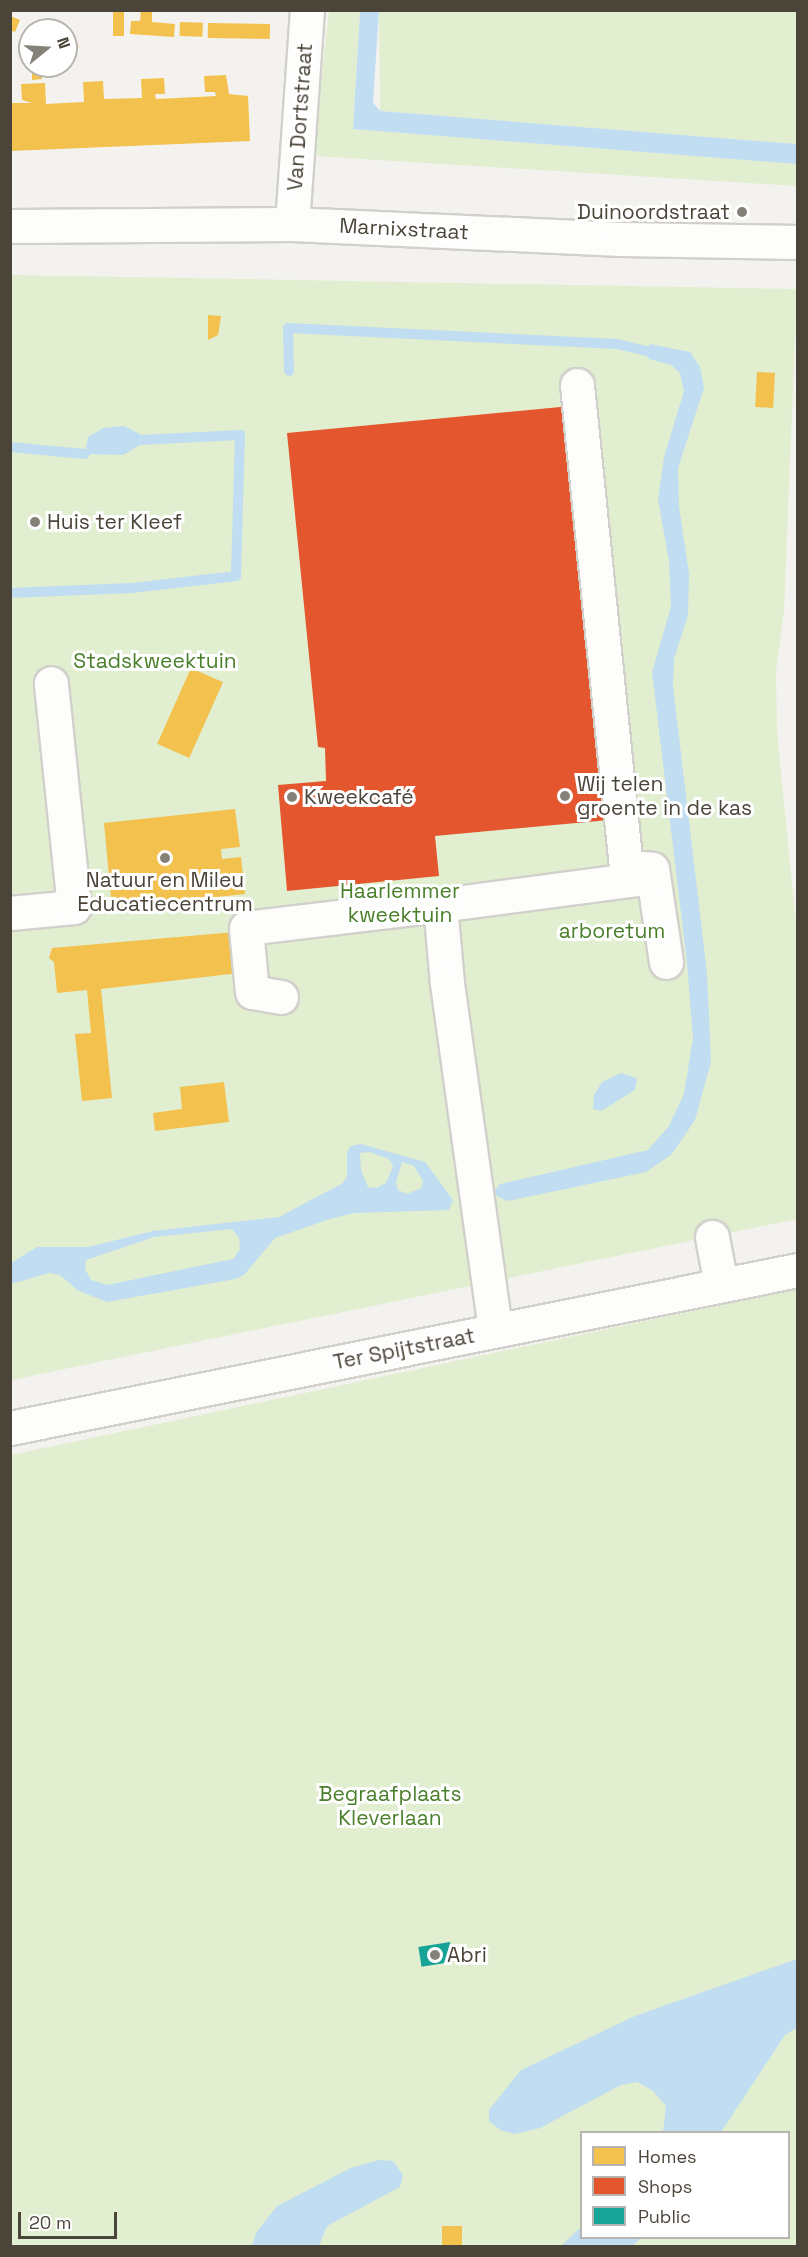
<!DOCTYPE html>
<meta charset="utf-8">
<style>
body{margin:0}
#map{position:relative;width:808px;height:2257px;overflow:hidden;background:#f4f2ee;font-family:"Space Grotesk",sans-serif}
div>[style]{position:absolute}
.green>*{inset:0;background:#e1eecf}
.water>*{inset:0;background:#c0ddf1}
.homes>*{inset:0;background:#f2c14e;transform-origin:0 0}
.shops>*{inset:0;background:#e4572e}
.public>*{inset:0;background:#17a398;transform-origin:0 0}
.stream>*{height:10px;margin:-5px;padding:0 5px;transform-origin:5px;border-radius:5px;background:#c0ddf1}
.roads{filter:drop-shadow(2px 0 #d2d0cb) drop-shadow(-2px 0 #d2d0cb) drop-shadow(0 2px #d2d0cb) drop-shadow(0 -2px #d2d0cb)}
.minor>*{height:33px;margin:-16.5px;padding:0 16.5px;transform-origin:16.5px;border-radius:16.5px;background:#fdfdfc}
.dots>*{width:16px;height:16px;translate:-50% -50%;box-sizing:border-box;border:3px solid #fff;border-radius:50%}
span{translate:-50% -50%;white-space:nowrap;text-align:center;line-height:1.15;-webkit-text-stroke:6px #fff;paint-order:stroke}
.street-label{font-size:21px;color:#4b4439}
.poi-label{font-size:21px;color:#4b4439}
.right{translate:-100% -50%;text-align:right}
.left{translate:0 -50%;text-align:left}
.park-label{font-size:21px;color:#4a7f2a}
.frame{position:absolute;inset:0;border:12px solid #4b4439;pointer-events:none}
.legend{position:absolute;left:580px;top:2131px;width:210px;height:108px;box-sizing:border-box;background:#fff;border:2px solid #b7b4b0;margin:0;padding:8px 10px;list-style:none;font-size:18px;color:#4b4439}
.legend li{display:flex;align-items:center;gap:12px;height:30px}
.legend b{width:30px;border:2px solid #b7b4b0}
.north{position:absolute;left:18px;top:18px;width:60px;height:60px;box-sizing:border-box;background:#fff;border:2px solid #b7b4b0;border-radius:50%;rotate:72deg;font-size:16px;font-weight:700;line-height:24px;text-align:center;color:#4b4439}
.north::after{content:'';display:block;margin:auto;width:21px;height:27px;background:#868178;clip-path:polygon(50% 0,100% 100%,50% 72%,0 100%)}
.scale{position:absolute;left:18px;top:2212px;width:99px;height:27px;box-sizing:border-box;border:3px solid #4b4439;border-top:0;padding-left:8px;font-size:18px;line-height:21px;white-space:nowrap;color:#4b4439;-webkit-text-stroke:4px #fff;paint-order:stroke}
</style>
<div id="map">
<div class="green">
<i style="clip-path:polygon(329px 11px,360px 11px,353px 129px,797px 164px,797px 186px,313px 156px)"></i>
<i style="clip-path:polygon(379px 11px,797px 11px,797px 144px,380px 111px)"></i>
<i style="clip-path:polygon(11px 275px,797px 289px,784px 612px,776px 672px,777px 731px,798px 944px,797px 1219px,11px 1380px)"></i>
<i style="clip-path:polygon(evenodd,797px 1289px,797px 2246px,11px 2246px,11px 1455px,797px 1289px,582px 2132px,788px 2132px,788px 2238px,582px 2238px,582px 2132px)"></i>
</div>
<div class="water">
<i style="clip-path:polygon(360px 11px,379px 11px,373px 103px,380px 111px,797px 144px,797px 164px,353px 129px)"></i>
<i style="clip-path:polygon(650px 344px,690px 352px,700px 367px,704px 388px,678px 468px,679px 506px,689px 574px,688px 615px,674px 659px,673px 686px,707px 973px,711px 1062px,695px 1120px,672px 1154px,646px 1172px,508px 1201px,492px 1194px,500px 1184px,648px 1150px,669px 1126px,684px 1094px,693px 1038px,687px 963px,652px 672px,671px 607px,669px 561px,658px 500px,664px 457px,684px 391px,680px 373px,671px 365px,649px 359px,646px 351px)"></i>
<i style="clip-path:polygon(124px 426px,140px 434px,140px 445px,123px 455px,85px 454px,88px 437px,103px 428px)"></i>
<i style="clip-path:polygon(621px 1073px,637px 1078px,635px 1090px,601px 1111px,593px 1109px,594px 1095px,602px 1082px)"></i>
<i style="clip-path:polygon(evenodd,361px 1144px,425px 1162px,453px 1200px,449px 1210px,354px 1213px,327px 1220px,275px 1238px,244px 1275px,235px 1279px,107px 1302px,77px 1290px,60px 1275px,49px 1273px,11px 1284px,11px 1263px,37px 1247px,88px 1247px,153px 1231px,279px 1217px,343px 1183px,347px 1176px,347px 1152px,351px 1146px,361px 1144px,369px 1152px,389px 1159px,393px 1166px,386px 1183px,376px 1188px,368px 1187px,361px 1170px,360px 1153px,369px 1152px,361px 1144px,402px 1162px,414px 1166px,423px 1181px,421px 1188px,407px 1194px,398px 1190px,396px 1182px,402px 1162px,361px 1144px,232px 1229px,239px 1238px,240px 1249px,233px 1259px,107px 1285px,91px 1280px,85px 1269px,86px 1260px,154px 1237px,232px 1229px)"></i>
<i style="clip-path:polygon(797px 1959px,797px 2028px,785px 2035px,721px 2132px,663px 2132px,666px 2106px,652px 2090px,637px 2082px,621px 2085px,540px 2128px,514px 2134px,500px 2130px,489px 2121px,489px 2110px,521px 2070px,635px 2016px)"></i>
<i style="clip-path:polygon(379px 2160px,393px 2161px,403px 2175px,400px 2187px,327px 2226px,319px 2246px,252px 2246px,256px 2233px,277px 2206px,351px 2168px)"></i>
<i style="clip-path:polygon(581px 2227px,582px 2238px,641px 2238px,632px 2246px,561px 2246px)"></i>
</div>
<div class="homes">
<i style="left:113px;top:10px;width:11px;height:26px"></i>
<i style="clip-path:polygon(141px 10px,152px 10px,152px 22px,175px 24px,174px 37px,130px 34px,131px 21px,140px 21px)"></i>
<i style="clip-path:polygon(10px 16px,20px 20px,15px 32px,10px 30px)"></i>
<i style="left:180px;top:22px;width:23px;height:14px;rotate:2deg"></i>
<i style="left:208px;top:23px;width:62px;height:15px;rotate:1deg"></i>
<i style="clip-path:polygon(66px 45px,79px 46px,71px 59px,66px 58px)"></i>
<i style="clip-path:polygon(32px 73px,42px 73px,42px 79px,32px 80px)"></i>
<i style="clip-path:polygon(226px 75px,229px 94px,248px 96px,250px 141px,10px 151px,10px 103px,32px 103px,22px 100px,21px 84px,45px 83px,46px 104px,84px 102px,83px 82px,103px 81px,104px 99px,142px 98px,141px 79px,164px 78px,165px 94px,155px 94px,156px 99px,216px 96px,215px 92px,205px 92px,204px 76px)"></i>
<i style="clip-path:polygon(208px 315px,221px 316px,218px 335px,208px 340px)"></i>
<i style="left:757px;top:372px;width:18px;height:35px;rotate:3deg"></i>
<i style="left:191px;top:668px;width:35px;height:83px;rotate:24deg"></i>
<i style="clip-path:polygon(235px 809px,240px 847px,221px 849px,222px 859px,241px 857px,245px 894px,112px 908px,104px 823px)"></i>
<i style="clip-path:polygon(235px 932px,239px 973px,101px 989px,112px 1098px,82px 1101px,75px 1034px,91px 1033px,87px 990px,57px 993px,54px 962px,49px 958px,52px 948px)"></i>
<i style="clip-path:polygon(224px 1082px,229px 1122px,155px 1131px,153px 1113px,182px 1109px,180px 1087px)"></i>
<i style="left:442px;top:2226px;width:20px;height:20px"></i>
</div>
<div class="shops">
<i style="clip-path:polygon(571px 406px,609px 820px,435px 836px,439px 876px,287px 891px,278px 785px,326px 781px,325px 748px,318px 747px,287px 433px)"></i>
</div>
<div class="public">
<i style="left:450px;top:1942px;width:20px;height:32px;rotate:81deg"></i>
</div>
<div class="stream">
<i style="left:289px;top:371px;width:43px;rotate:-91.3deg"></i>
<i style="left:288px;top:328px;width:329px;rotate:2.8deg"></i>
<i style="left:617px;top:344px;width:43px;rotate:13.4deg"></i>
<i style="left:10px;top:447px;width:75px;rotate:5.3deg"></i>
<i style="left:10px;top:593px;width:122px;rotate:-2.3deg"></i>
<i style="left:132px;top:588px;width:105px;rotate:-6.6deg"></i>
<i style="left:236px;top:576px;width:141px;rotate:-88.4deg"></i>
<i style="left:240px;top:435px;width:100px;rotate:177.1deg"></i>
</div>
<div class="roads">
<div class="minor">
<i style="left:292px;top:224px;width:215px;rotate:-86deg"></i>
<i style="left:10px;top:226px;width:282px;rotate:-0.4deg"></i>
<i style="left:292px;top:224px;width:329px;rotate:2.6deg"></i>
<i style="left:621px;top:239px;width:177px;rotate:1deg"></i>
<i style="left:577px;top:385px;width:484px;rotate:84.2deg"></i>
<i style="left:626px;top:867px;width:26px;rotate:4deg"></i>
<i style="left:652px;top:869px;width:94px;rotate:81.4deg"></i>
<i style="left:440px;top:905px;width:215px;rotate:-7.5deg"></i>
<i style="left:10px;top:913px;width:64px;rotate:-5.4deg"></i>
<i style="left:74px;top:907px;width:225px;rotate:-95.9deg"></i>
<i style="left:281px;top:997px;width:29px;rotate:-170deg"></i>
<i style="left:252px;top:992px;width:64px;rotate:-95.4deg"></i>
<i style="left:246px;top:928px;width:195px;rotate:-6.8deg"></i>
<i style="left:440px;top:905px;width:78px;rotate:84.9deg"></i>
<i style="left:447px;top:983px;width:350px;rotate:82.1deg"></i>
<i style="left:712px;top:1237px;width:49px;rotate:79.4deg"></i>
<i style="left:10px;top:1428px;width:804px;rotate:-11.34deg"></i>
</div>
</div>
<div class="dots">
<i style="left:742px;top:212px;background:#868178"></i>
<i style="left:35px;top:522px;background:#868178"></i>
<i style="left:565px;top:796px;background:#868178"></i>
<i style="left:292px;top:797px;background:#868178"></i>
<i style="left:165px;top:858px;background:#868178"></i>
<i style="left:435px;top:1955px;background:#868178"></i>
</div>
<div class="street-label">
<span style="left:300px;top:117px;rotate:-86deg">Van Dortstraat</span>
<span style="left:404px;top:229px;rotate:3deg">Marnixstraat</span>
<span style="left:404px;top:1349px;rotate:-11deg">Ter Spijtstraat</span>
</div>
<div class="poi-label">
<span class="right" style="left:730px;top:212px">Duinoordstraat</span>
<span class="left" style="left:47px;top:522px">Huis ter Kleef</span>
<span class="left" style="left:577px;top:796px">Wij telen<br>groente in de kas</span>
<span class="left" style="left:304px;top:797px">Kweekcafé</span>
<span style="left:165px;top:892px">Natuur en Mileu<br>Educatiecentrum</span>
<span class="left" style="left:447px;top:1955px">Abri</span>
</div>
<div class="park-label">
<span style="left:155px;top:661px">Stadskweektuin</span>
<span style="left:400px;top:903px">Haarlemmer<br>kweektuin</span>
<span style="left:612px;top:931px">arboretum</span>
<span style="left:390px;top:1806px">Begraafplaats<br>Kleverlaan</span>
</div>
<div class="frame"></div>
<ul class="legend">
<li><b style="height:16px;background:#f2c14e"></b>Homes</li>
<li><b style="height:16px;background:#e4572e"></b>Shops</li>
<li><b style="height:16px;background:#17a398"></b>Public</li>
</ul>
<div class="north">N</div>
<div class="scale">20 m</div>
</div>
